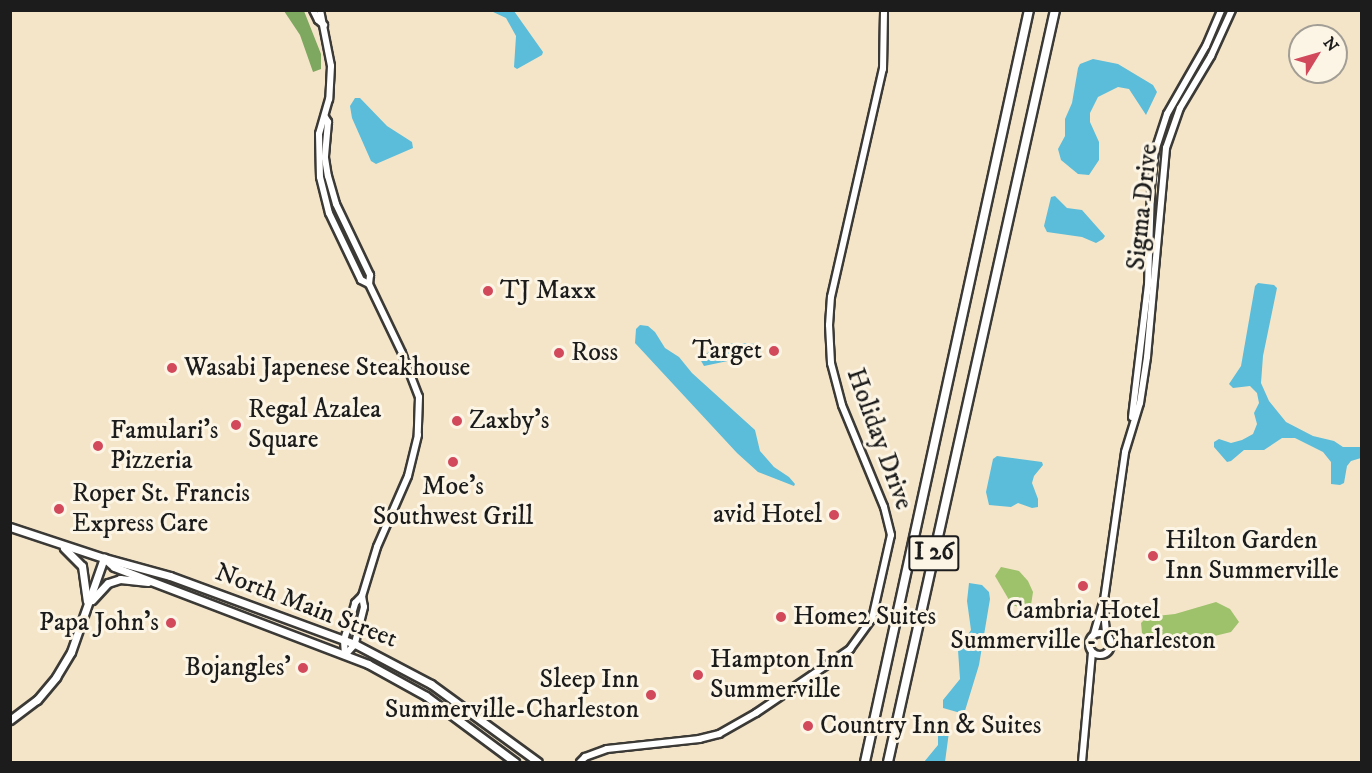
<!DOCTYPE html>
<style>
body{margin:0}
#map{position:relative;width:1372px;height:773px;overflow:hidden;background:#f4e5c9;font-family:"IM FELL DW Pica",serif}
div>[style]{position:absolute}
.green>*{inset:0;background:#9ec16b}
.forest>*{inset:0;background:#7ea75f}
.water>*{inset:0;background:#5bbdd9}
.roads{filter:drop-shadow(2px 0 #3c3a36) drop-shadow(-2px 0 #3c3a36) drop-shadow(0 2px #3c3a36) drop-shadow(0 -2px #3c3a36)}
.secondary>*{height:6px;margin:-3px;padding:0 3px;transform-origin:3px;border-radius:3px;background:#fff}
.secondary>.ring{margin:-3px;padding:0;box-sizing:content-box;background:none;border:6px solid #fff;border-radius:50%}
.primary>*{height:7px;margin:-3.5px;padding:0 3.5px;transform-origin:3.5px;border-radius:3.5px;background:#fff}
.highway>*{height:8px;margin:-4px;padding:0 4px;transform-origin:4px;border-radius:4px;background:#fff}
.dots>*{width:16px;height:16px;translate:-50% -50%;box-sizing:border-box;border:3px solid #fcf5e5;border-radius:50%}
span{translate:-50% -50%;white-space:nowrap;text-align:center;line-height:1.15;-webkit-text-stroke:6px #fcf5e5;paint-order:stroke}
.shield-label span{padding:2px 4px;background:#fcf5e5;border:2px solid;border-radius:4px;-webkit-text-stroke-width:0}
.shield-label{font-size:24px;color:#1c1c1c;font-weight:700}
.street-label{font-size:26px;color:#1c1c1c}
.poi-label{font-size:26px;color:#1c1c1c}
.left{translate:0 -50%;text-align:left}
.right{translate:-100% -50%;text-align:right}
.frame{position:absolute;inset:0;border:12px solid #1c1c1c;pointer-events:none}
.north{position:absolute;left:1288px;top:24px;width:60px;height:60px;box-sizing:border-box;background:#fcf5e5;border:2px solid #a29e95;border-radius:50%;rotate:53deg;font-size:16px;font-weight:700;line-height:24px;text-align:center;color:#1c1c1c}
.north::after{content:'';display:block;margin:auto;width:21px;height:27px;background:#d1495b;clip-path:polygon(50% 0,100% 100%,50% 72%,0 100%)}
</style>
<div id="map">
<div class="green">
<i style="clip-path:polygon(1001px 567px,1019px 571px,1028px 581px,1033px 592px,1031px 605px,1023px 608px,1012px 605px,995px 576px)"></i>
<i style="clip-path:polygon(1216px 602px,1230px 609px,1239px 622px,1231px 632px,1173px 646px,1157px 645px,1142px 633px,1141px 623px,1147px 617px,1175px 614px)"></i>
</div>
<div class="forest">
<i style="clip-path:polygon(284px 11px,304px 11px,321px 54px,321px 69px,313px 72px,300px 35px)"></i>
</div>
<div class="water">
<i style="clip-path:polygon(491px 11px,514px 11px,543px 52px,542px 55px,517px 69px,514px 67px,516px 36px,506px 18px)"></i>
<i style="clip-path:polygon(1093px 59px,1118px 64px,1153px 85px,1157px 92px,1146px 115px,1129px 89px,1118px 87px,1098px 97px,1090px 113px,1090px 122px,1099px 142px,1099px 160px,1089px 175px,1078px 174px,1061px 160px,1058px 149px,1065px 136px,1065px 119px,1072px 103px,1078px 68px,1080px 64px)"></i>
<i style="clip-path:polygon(355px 98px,360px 98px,387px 126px,412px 142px,413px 148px,376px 164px,371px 161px,352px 118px,350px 106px)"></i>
<i style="clip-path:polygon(1055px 196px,1067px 208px,1082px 210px,1105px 236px,1103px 239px,1096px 243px,1082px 237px,1047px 232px,1044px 226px,1051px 197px)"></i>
<i style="clip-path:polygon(1258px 283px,1274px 285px,1277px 288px,1263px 356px,1261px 383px,1269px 401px,1286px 422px,1313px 436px,1334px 441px,1343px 447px,1361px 447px,1361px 458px,1351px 461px,1347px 466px,1344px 483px,1340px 485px,1331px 484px,1331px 462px,1323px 452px,1295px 438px,1282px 438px,1264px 450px,1244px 450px,1231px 461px,1227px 462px,1214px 447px,1214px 442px,1219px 439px,1231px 443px,1242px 440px,1253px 434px,1257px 424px,1254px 413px,1259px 403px,1257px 393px,1250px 386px,1233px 388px,1229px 384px,1241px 366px,1255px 286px)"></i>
<i style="clip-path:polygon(640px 325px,648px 326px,655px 332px,665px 348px,679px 357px,692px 373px,755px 430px,760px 451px,774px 467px,789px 477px,795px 484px,794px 486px,758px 472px,737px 453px,635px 343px,636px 329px)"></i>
<i style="clip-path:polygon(738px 343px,757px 344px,761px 348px,761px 354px,704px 366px,700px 359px,717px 345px)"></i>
<i style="clip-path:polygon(997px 456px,1042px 462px,1043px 465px,1034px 476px,1032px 483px,1038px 499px,1038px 507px,1032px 508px,1018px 503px,1011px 507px,989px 505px,986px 492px,993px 459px)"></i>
<i style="clip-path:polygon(969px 583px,982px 585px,989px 592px,990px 599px,979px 665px,964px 714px,943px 708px,943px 700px,960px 679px,958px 650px,971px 630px,967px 601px)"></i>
<i style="clip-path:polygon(941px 726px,949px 732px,945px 762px,924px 762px,938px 745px,938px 729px)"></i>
</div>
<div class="roads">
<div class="secondary">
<i style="left:313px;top:10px;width:11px;rotate:63deg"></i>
<i style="left:318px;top:20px;width:8px;rotate:40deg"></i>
<i style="left:320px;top:10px;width:57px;rotate:78.9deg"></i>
<i style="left:331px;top:66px;width:33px;rotate:93deg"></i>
<i style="left:329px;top:99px;width:36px;rotate:106deg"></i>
<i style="left:319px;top:134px;width:43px;rotate:88.7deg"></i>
<i style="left:320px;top:177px;width:37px;rotate:76deg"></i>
<i style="left:329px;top:213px;width:74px;rotate:64.5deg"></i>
<i style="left:361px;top:280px;width:9px;rotate:27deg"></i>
<i style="left:325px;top:117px;width:6px;rotate:59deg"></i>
<i style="left:328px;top:122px;width:36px;rotate:95deg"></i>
<i style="left:325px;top:158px;width:18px;rotate:81deg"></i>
<i style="left:328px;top:176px;width:29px;rotate:74deg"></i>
<i style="left:336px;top:204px;width:79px;rotate:64.4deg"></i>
<i style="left:370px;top:275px;width:9px;rotate:96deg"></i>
<i style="left:369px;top:284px;width:76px;rotate:64.4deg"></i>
<i style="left:402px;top:353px;width:47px;rotate:68.9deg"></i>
<i style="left:419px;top:397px;width:38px;rotate:92deg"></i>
<i style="left:418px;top:435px;width:42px;rotate:103.7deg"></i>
<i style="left:408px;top:476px;width:77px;rotate:113.6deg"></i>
<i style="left:377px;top:547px;width:51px;rotate:107deg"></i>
<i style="left:362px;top:596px;width:11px;rotate:80deg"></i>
<i style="left:364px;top:607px;width:38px;rotate:104deg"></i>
<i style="left:355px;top:644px;width:15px;rotate:132deg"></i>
<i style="left:1132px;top:417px;width:133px;rotate:-83.1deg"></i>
<i style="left:1148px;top:285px;width:98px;rotate:-88.2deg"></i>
<i style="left:1151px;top:187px;width:36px;rotate:-84deg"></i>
<i style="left:1155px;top:151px;width:39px;rotate:-72deg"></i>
<i style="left:1167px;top:114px;width:78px;rotate:-60.2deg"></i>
<i style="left:1206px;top:46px;width:39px;rotate:-67deg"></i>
<i style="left:1104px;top:610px;width:25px;rotate:85deg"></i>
<i class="ring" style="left:1089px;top:633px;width:16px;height:16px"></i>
<i style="left:1094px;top:634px;width:35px;rotate:-74deg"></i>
<i style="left:1104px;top:600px;width:149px;rotate:-81.9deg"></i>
<i style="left:1125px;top:452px;width:51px;rotate:-73deg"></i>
<i style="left:1140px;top:403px;width:47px;rotate:-81.3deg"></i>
<i style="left:1147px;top:357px;width:210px;rotate:-84.8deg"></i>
<i style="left:1166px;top:148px;width:42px;rotate:-70.7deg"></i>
<i style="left:1180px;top:108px;width:61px;rotate:-59.2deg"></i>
<i style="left:1211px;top:56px;width:51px;rotate:-65.5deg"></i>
<i style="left:345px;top:655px;width:15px;rotate:-94deg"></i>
<i style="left:344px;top:640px;width:39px;rotate:-73deg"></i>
<i style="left:355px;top:603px;width:10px;rotate:-45deg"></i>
<i style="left:580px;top:762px;width:7px;rotate:-45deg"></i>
<i style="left:585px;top:757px;width:23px;rotate:-20deg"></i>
<i style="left:607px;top:749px;width:93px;rotate:-6.2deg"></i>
<i style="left:699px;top:739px;width:21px;rotate:-14deg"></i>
<i style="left:719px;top:734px;width:43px;rotate:-29.6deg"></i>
<i style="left:756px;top:713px;width:114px;rotate:-34.2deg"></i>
<i style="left:850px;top:649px;width:37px;rotate:-54deg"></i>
<i style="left:872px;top:619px;width:86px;rotate:-77.3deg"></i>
<i style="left:891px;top:535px;width:29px;rotate:-104deg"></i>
<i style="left:884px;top:507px;width:110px;rotate:-112.4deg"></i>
<i style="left:842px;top:405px;width:43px;rotate:-104.7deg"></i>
<i style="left:831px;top:363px;width:38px;rotate:-93deg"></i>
<i style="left:829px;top:325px;width:28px;rotate:-86deg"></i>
<i style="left:831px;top:297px;width:234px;rotate:-77.2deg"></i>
<i style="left:883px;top:69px;width:59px;rotate:-89deg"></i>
<i style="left:1082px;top:762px;width:109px;rotate:-84.8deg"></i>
</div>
<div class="primary">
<i style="left:10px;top:527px;width:99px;rotate:18.3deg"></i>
<i style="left:104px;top:558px;width:68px;rotate:15.3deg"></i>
<i style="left:170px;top:576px;width:197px;rotate:20.2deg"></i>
<i style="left:355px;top:644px;width:86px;rotate:27.8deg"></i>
<i style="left:431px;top:684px;width:132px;rotate:36.1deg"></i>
<i style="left:64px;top:548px;width:25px;rotate:45deg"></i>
<i style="left:82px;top:566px;width:35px;rotate:82deg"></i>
<i style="left:104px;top:558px;width:13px;rotate:42deg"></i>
<i style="left:114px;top:567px;width:272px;rotate:20.9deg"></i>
<i style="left:368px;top:664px;width:66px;rotate:28.9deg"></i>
<i style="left:426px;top:696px;width:111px;rotate:36.6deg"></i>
<i style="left:92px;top:600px;width:23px;rotate:-47deg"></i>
<i style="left:108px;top:583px;width:13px;rotate:-18deg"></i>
<i style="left:120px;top:579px;width:28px;rotate:6deg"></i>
<i style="left:10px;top:720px;width:34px;rotate:-37deg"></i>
<i style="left:37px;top:700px;width:30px;rotate:-50deg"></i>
<i style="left:56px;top:677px;width:29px;rotate:-59deg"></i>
<i style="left:71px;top:652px;width:100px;rotate:-70.7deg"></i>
</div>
<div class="highway">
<i style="left:865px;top:762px;width:770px;rotate:-77.7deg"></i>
<i style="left:888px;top:762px;width:770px;rotate:-77.48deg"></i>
</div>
</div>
<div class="dots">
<i style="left:488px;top:291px;background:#d1495b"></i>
<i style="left:774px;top:351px;background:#d1495b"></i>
<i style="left:559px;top:353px;background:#d1495b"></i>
<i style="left:172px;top:368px;background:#d1495b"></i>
<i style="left:457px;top:421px;background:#d1495b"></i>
<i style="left:236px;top:425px;background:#d1495b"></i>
<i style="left:98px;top:446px;background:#d1495b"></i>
<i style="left:453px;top:462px;background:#d1495b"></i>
<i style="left:59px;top:509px;background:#d1495b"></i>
<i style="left:834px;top:515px;background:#d1495b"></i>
<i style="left:1153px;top:556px;background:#d1495b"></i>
<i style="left:1083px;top:586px;background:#d1495b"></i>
<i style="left:781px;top:617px;background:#d1495b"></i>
<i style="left:171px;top:623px;background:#d1495b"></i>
<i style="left:303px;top:668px;background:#d1495b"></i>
<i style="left:698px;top:675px;background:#d1495b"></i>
<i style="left:651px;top:695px;background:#d1495b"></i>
<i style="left:808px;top:726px;background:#d1495b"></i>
</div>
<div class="shield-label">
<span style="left:934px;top:553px">I 26</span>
</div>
<div class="street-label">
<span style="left:1143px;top:207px;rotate:-84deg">Sigma Drive</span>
<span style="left:879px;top:439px;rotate:70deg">Holiday Drive</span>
<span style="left:306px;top:606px;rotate:21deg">North Main Street</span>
</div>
<div class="poi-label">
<span class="left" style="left:500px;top:291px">TJ Maxx</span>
<span class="right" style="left:762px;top:351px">Target</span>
<span class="left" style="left:571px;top:353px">Ross</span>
<span class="left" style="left:184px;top:368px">Wasabi Japenese Steakhouse</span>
<span class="left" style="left:248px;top:425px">Regal Azalea<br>Square</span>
<span class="left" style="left:469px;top:421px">Zaxby's</span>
<span class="left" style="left:110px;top:446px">Famulari's<br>Pizzeria</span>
<span style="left:453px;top:502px">Moe's<br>Southwest Grill</span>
<span class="left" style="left:72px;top:509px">Roper St. Francis<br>Express Care</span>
<span class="right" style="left:822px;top:515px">avid Hotel</span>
<span class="left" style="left:1165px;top:556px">Hilton Garden<br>Inn Summerville</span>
<span style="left:1083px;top:626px">Cambria Hotel<br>Summerville - Charleston</span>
<span class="left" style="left:793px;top:617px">Home2 Suites</span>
<span class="right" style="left:159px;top:623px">Papa John's</span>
<span class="left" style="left:710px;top:675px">Hampton Inn<br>Summerville</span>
<span class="right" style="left:291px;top:668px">Bojangles'</span>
<span class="right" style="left:639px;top:695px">Sleep Inn<br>Summerville-Charleston</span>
<span class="left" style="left:820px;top:726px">Country Inn &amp; Suites</span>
</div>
<div class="frame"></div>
<div class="north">N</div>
</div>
